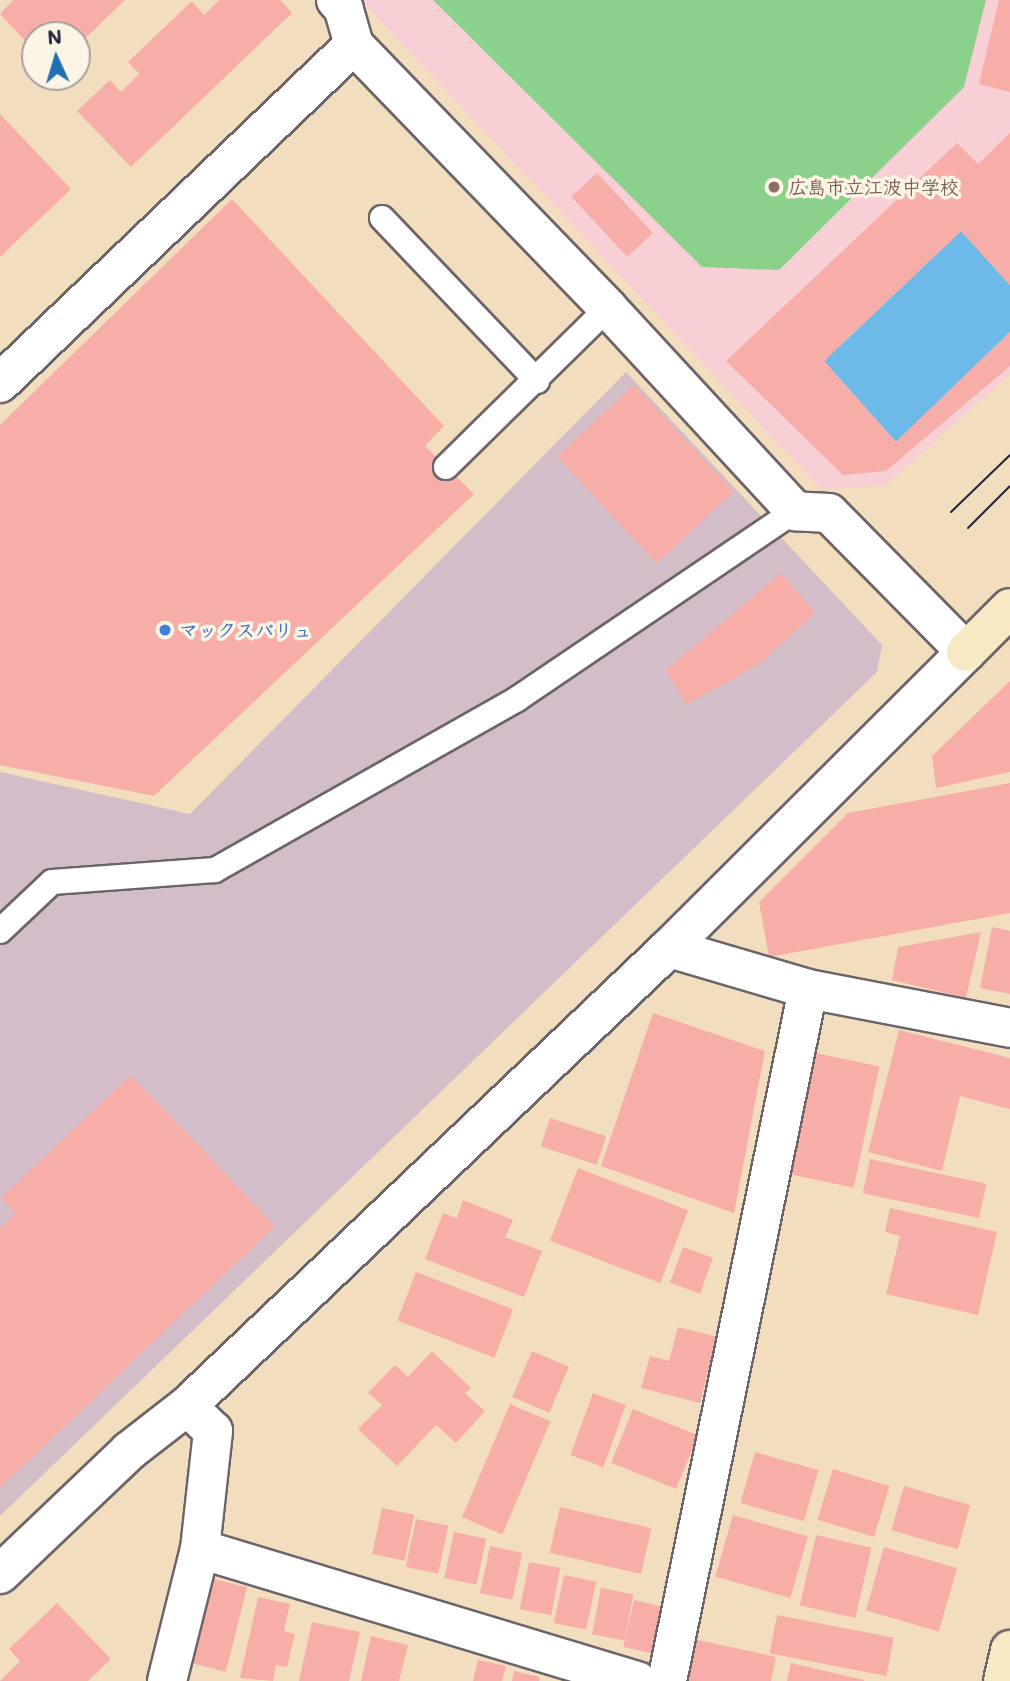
<!DOCTYPE html>
<meta charset="utf-8">
<style>
body{margin:0}
#map{position:relative;width:1010px;height:1681px;overflow:hidden;background:#f2debe;font-family:Mali,"Klee One",sans-serif}
div>[style]{position:absolute}
.built>*{inset:0;background:#f7cfd4}
.industrial>*{inset:0;background:#d2bdc8}
.green>*{inset:0;background:#8cd18b}
.water>*{inset:0;background:#6db9e7}
.building>*{inset:0;background:#f7aea9;transform-origin:0 0}
.roads{filter:drop-shadow(2px 0 #6b6469) drop-shadow(-2px 0 #6b6469) drop-shadow(0 2px #6b6469) drop-shadow(0 -2px #6b6469)}
.lane>*{height:24px;margin:-12px;padding:0 12px;transform-origin:12px;border-radius:12px;background:#fff}
.street>*{height:38px;margin:-19px;padding:0 19px;transform-origin:19px;border-radius:19px;background:#fff}
.secondary>*{height:38px;margin:-19px;padding:0 19px;transform-origin:19px;border-radius:19px;background:#f6e9c3}
.tram>*{height:2px;margin:-1px;padding:0 1px;transform-origin:1px;border-radius:1px;background:#22223b}
.dots>*{width:19px;height:19px;translate:-50% -50%;box-sizing:border-box;border:4px solid #fcf5e5;border-radius:50%}
span{translate:-50% -50%;white-space:nowrap;text-align:center;line-height:1.15;-webkit-text-stroke:7px #fcf5e5;paint-order:stroke}
.education-label{font-size:19px;color:#785e54;font-weight:700}
.left{translate:0 -50%;text-align:left}
.shop-label{font-size:19px;color:#366cbe;font-weight:700}
.north{position:absolute;left:21px;top:21px;width:70px;height:70px;box-sizing:border-box;background:#fcf5e5;border:2px solid #a5a1a1;border-radius:50%;rotate:356deg;font-size:19px;font-weight:700;line-height:28px;text-align:center;color:#22223b}
.north::after{content:'';display:block;margin:auto;width:24px;height:32px;background:#1f6fb2;clip-path:polygon(50% 0,100% 100%,50% 72%,0 100%)}
</style>
<div id="map">
<div class="built">
<i style="clip-path:polygon(361px 0,1010px 0,1010px 374px,886px 485px,822px 490px)"></i>
</div>
<div class="industrial">
<i style="clip-path:polygon(626px 372px,882px 645px,877px 672px,0 1516px,0 772px,190px 814px)"></i>
</div>
<div class="green">
<i style="clip-path:polygon(433px 0,986px 0,964px 87px,779px 270px,702px 267px)"></i>
</div>
<div class="water">
<i style="clip-path:polygon(961px 231px,1010px 285px,1010px 332px,896px 442px,824px 361px)"></i>
</div>
<div class="building">
<i style="clip-path:polygon(13px 0,125px 0,77px 46px,77px 35px,35px 35px,35px 51px,0 14px)"></i>
<i style="clip-path:polygon(219px 0,280px 0,292px 13px,131px 167px,77px 111px,110px 80px,121px 92px,139px 74px,128px 62px,192px 1px,204px 15px)"></i>
<i style="clip-path:polygon(999px 0,1010px 0,1010px 92px,979px 84px)"></i>
<i style="clip-path:polygon(0 114px,71px 189px,0 257px)"></i>
<i style="clip-path:polygon(1010px 133px,1010px 285px,961px 231px,824px 361px,896px 442px,1010px 332px,1010px 366px,886px 471px,843px 475px,726px 361px,957px 143px,978px 164px)"></i>
<i style="left:597px;top:173px;width:82px;height:35px;rotate:47deg"></i>
<i style="clip-path:polygon(232px 199px,444px 426px,425px 446px,474px 494px,154px 796px,0 765px,0 425px)"></i>
<i style="left:634px;top:385px;width:146px;height:105px;rotate:47deg"></i>
<i style="clip-path:polygon(781px 573px,815px 613px,759px 664px,686px 705px,666px 670px)"></i>
<i style="clip-path:polygon(1010px 681px,1010px 772px,936px 788px,932px 756px)"></i>
<i style="clip-path:polygon(1010px 783px,1010px 913px,769px 957px,759px 902px,848px 813px)"></i>
<i style="clip-path:polygon(992px 927px,1010px 931px,1010px 994px,980px 988px)"></i>
<i style="clip-path:polygon(981px 932px,966px 998px,892px 980px,898px 947px)"></i>
<i style="clip-path:polygon(653px 1013px,765px 1051px,734px 1213px,601px 1166px)"></i>
<i style="clip-path:polygon(899px 1030px,1010px 1058px,1010px 1109px,960px 1096px,942px 1171px,868px 1152px)"></i>
<i style="left:811px;top:1052px;width:70px;height:124px;rotate:12deg"></i>
<i style="clip-path:polygon(131px 1075px,275px 1226px,0 1488px,0 1228px,16px 1213px,1px 1198px)"></i>
<i style="left:550px;top:1118px;width:59px;height:30px;rotate:18deg"></i>
<i style="left:870px;top:1159px;width:119px;height:35px;rotate:12deg"></i>
<i style="left:578px;top:1168px;width:118px;height:78px;rotate:21deg"></i>
<i style="clip-path:polygon(463px 1200px,513px 1220px,505px 1237px,542px 1251px,524px 1297px,425px 1259px,443px 1213px,457px 1218px)"></i>
<i style="clip-path:polygon(890px 1208px,997px 1232px,978px 1315px,886px 1294px,900px 1236px,885px 1232px)"></i>
<i style="left:683px;top:1247px;width:32px;height:38px;rotate:20deg"></i>
<i style="left:416px;top:1272px;width:104px;height:52px;rotate:21deg"></i>
<i style="clip-path:polygon(678px 1327px,717px 1337px,700px 1403px,641px 1388px,650px 1356px,669px 1361px)"></i>
<i style="clip-path:polygon(432px 1351px,471px 1388px,465px 1393px,485px 1411px,456px 1443px,436px 1425px,397px 1466px,358px 1429px,382px 1405px,368px 1393px,395px 1365px,408px 1377px)"></i>
<i style="left:532px;top:1351px;width:40px;height:50px;rotate:23deg"></i>
<i style="left:593px;top:1393px;width:35px;height:66px;rotate:20deg"></i>
<i style="left:510px;top:1404px;width:44px;height:123px;rotate:23deg"></i>
<i style="left:633px;top:1409px;width:70px;height:58px;rotate:22deg"></i>
<i style="left:755px;top:1452px;width:66px;height:53px;rotate:16deg"></i>
<i style="left:833px;top:1469px;width:59px;height:53px;rotate:17deg"></i>
<i style="left:904px;top:1486px;width:69px;height:46px;rotate:16deg"></i>
<i style="left:560px;top:1507px;width:94px;height:47px;rotate:13deg"></i>
<i style="left:382px;top:1508px;width:33px;height:47px;rotate:12deg"></i>
<i style="left:733px;top:1515px;width:78px;height:64px;rotate:16deg"></i>
<i style="left:416px;top:1519px;width:33px;height:49px;rotate:12deg"></i>
<i style="left:454px;top:1532px;width:33px;height:47px;rotate:12deg"></i>
<i style="left:816px;top:1535px;width:57px;height:72px;rotate:13deg"></i>
<i style="left:490px;top:1546px;width:33px;height:48px;rotate:12deg"></i>
<i style="left:884px;top:1547px;width:76px;height:66px;rotate:16deg"></i>
<i style="left:529px;top:1562px;width:32px;height:48px;rotate:11deg"></i>
<i style="left:564px;top:1575px;width:33px;height:49px;rotate:12deg"></i>
<i style="left:214px;top:1579px;width:34px;height:87px;rotate:14deg"></i>
<i style="left:601px;top:1588px;width:33px;height:47px;rotate:11deg"></i>
<i style="clip-path:polygon(258px 1597px,290px 1604px,284px 1631px,295px 1634px,287px 1667px,276px 1665px,273px 1681px,240px 1678px)"></i>
<i style="left:634px;top:1600px;width:32px;height:48px;rotate:13deg"></i>
<i style="clip-path:polygon(57px 1603px,111px 1659px,88px 1681px,0 1681px,20px 1661px,9px 1649px)"></i>
<i style="left:777px;top:1615px;width:119px;height:39px;rotate:11deg"></i>
<i style="clip-path:polygon(312px 1622px,360px 1632px,349px 1681px,299px 1681px)"></i>
<i style="clip-path:polygon(371px 1636px,408px 1645px,399px 1681px,361px 1681px)"></i>
<i style="clip-path:polygon(694px 1639px,776px 1657px,771px 1681px,685px 1681px)"></i>
<i style="clip-path:polygon(478px 1660px,506px 1666px,502px 1681px,473px 1681px)"></i>
<i style="clip-path:polygon(791px 1663px,864px 1680px,864px 1681px,787px 1681px)"></i>
<i style="clip-path:polygon(514px 1671px,540px 1677px,539px 1681px,512px 1681px)"></i>
</div>
<div class="roads">
<div class="lane">
<i style="left:382px;top:218px;width:225px;rotate:46.4deg"></i>
<i style="left:446px;top:467px;width:227px;rotate:-44.5deg"></i>
<i style="left:0;top:931px;width:71px;rotate:-43.3deg"></i>
<i style="left:52px;top:882px;width:163px;rotate:-4.2deg"></i>
<i style="left:215px;top:870px;width:347px;rotate:-29.5deg"></i>
<i style="left:517px;top:699px;width:336px;rotate:-34.1deg"></i>
</div>
<div class="street">
<i style="left:0;top:383px;width:489px;rotate:-43.7deg"></i>
<i style="left:669px;top:948px;width:145px;rotate:16.4deg"></i>
<i style="left:808px;top:989px;width:206px;rotate:10.9deg"></i>
<i style="left:200px;top:1549px;width:457px;rotate:16.8deg"></i>
<i style="left:0;top:1574px;width:178px;rotate:-43.6deg"></i>
<i style="left:129px;top:1451px;width:73px;rotate:-37.8deg"></i>
<i style="left:187px;top:1406px;width:665px;rotate:-43.54deg"></i>
<i style="left:669px;top:948px;width:419px;rotate:-44.9deg"></i>
<i style="left:966px;top:652px;width:195px;rotate:-134.6deg"></i>
<i style="left:829px;top:513px;width:34px;rotate:-177deg"></i>
<i style="left:795px;top:511px;width:276px;rotate:-132.7deg"></i>
<i style="left:608px;top:308px;width:366px;rotate:-134deg"></i>
<i style="left:354px;top:45px;width:37px;rotate:-106deg"></i>
<i style="left:344px;top:9px;width:12px;rotate:-132deg"></i>
<i style="left:167px;top:1681px;width:136px;rotate:-76deg"></i>
<i style="left:200px;top:1549px;width:119px;rotate:-83.7deg"></i>
<i style="left:213px;top:1431px;width:36px;rotate:-136deg"></i>
<i style="left:667px;top:1681px;width:706px;rotate:-78.48deg"></i>
</div>
<div class="secondary">
<i style="left:966px;top:652px;width:62px;rotate:-45deg"></i>
<i style="left:1003px;top:1681px;width:32px;rotate:-77deg"></i>
</div>
</div>
<div class="tram">
<i style="left:951px;top:512px;width:82px;rotate:-44deg"></i>
<i style="left:968px;top:528px;width:59px;rotate:-45deg"></i>
</div>
<div class="dots">
<i style="left:774px;top:187px;background:#8d6e63"></i>
<i style="left:165px;top:630px;background:#3f7fe0"></i>
</div>
<div class="education-label">
<span class="left" style="left:788px;top:187px">広島市立江波中学校</span>
</div>
<div class="shop-label">
<span class="left" style="left:179px;top:630px">マックスバリュ</span>
</div>
<div class="north">N</div>
</div>
